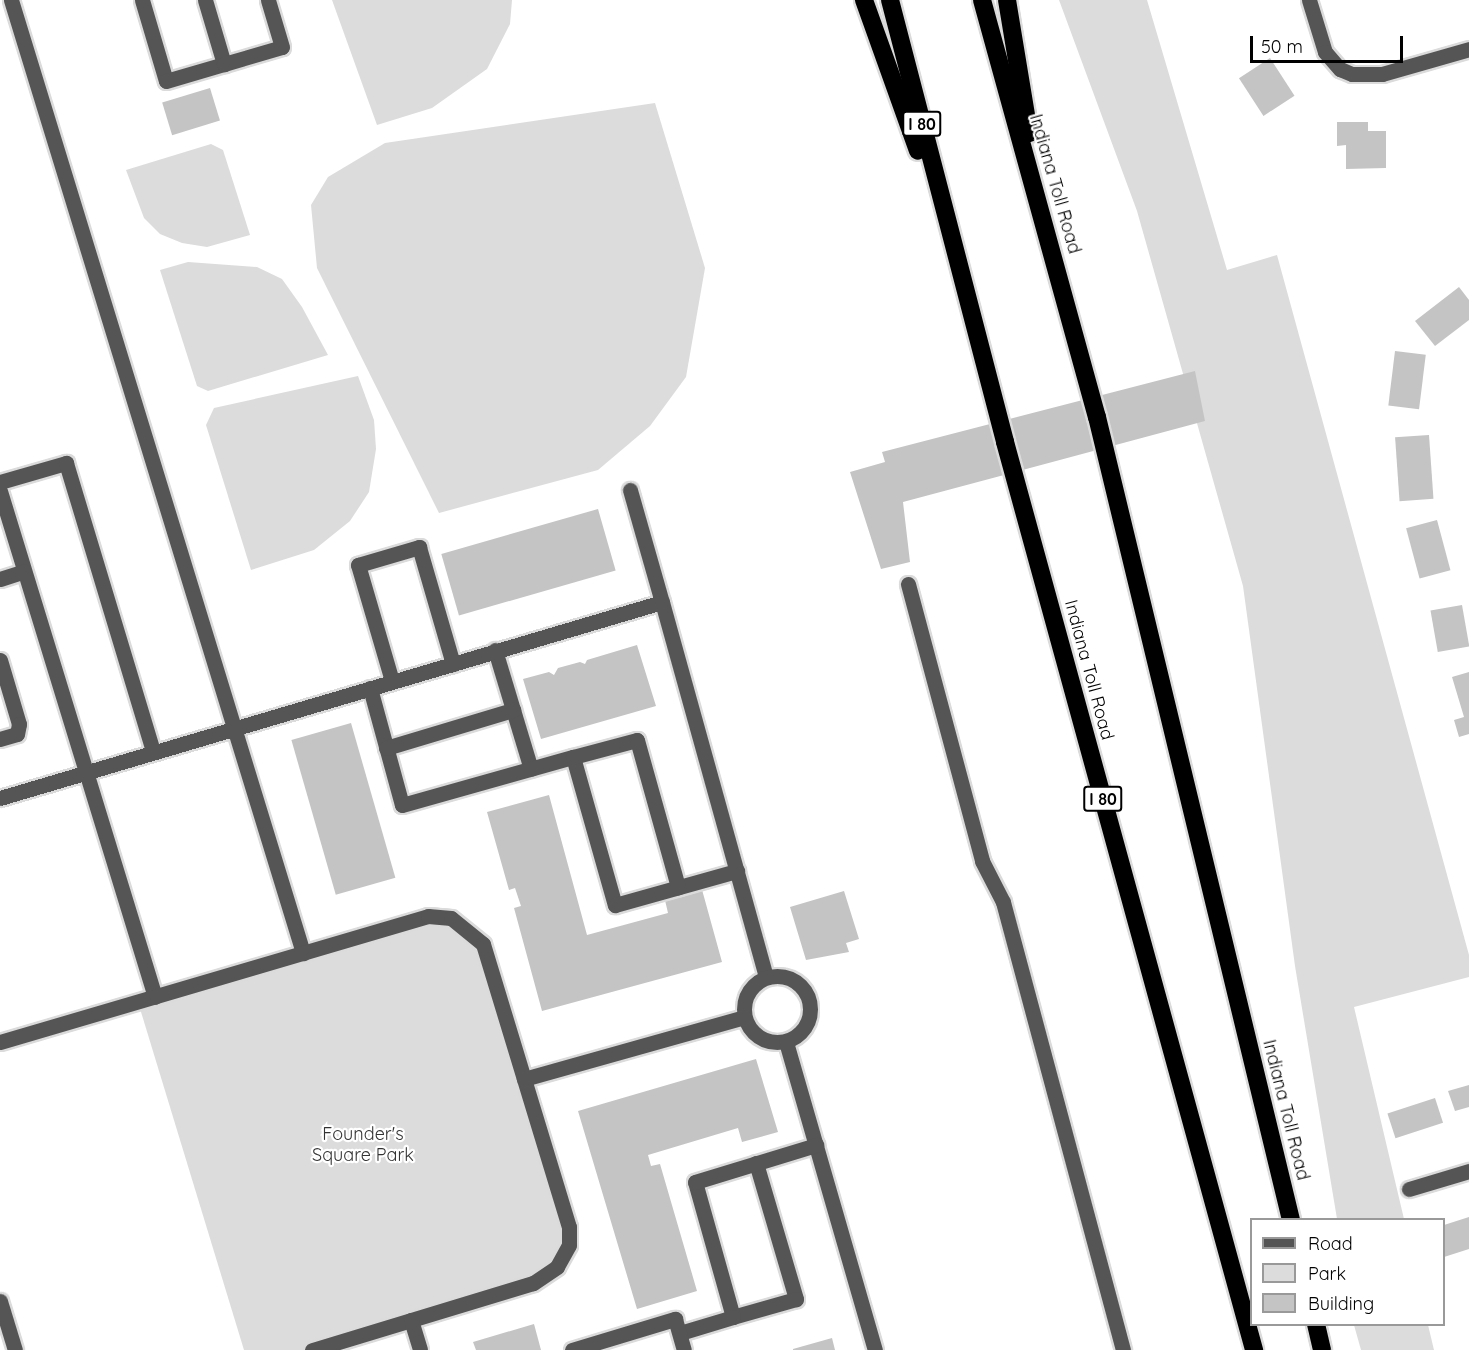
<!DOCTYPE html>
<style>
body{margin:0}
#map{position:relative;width:1469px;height:1350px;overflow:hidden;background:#fff;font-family:Quicksand,sans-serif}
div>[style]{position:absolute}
.green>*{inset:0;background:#dcdcdc}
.building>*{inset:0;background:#c4c4c4;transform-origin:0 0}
.roads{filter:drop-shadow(2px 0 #dbdbdb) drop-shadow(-2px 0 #dbdbdb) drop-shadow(0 2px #dbdbdb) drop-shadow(0 -2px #dbdbdb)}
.minor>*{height:15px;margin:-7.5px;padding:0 7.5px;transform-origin:7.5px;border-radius:7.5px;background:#555}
.minor>.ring{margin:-7.5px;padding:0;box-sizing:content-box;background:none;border:15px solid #555;border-radius:50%}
.highway>*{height:18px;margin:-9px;padding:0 9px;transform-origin:9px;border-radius:9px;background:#000}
span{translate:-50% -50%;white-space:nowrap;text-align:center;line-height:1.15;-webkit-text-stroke:4.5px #fff;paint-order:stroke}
.shield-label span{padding:2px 4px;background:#fff;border:2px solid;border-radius:4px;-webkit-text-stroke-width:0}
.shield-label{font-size:16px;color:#000;font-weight:700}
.street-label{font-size:18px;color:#000}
.park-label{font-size:18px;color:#333}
.legend{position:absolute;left:1250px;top:1218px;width:195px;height:108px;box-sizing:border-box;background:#fff;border:2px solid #999;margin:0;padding:8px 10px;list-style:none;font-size:18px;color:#000}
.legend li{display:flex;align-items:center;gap:12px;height:30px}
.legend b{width:30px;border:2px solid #999}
.scale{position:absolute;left:1250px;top:36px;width:153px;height:27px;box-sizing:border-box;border:3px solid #000;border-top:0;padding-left:8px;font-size:18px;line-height:21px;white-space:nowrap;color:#000;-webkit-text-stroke:4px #fff;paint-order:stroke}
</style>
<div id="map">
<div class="green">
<i style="clip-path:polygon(332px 0,512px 0,510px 24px,487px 69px,432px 108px,377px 125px)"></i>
<i style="clip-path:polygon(1059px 0,1147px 0,1227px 270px,1277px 255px,1469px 955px,1469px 977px,1354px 1007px,1404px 1219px,1337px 1219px,1295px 966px,1243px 586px,1137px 211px)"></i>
<i style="clip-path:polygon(655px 103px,705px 268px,686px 377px,650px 426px,598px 470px,439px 513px,317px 268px,311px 205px,328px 177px,385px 143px)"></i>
<i style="clip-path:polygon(211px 144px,223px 150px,250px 235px,207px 247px,182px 243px,160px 234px,144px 218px,126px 170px)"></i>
<i style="clip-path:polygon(188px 262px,257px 267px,282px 279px,302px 307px,328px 355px,208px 391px,197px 386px,160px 270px)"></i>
<i style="clip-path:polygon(358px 376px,374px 420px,376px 449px,369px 492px,350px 521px,314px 550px,251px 570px,206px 425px,214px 408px)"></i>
<i style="clip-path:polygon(428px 916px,451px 918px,483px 944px,569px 1245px,533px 1283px,312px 1350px,244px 1350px,138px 1002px)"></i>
<i style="clip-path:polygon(1354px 1325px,1428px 1325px,1434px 1350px,1361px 1350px)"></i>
</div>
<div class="building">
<i style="left:1270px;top:58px;width:45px;height:37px;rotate:57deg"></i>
<i style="left:210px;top:88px;width:34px;height:50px;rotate:73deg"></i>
<i style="clip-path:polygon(1337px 122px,1368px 122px,1368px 131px,1386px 131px,1386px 168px,1346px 169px,1346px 145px,1337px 146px)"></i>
<i style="clip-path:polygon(1459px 287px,1469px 300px,1469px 320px,1435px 346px,1415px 321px)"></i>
<i style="left:1395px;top:351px;width:31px;height:55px;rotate:7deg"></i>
<i style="clip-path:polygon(1195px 371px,1205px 421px,903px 502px,910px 562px,881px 569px,850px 472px,885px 462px,882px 452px)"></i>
<i style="left:1429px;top:435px;width:64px;height:34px;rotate:86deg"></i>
<i style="left:598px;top:509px;width:64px;height:163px;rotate:74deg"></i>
<i style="left:1437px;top:520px;width:52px;height:32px;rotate:75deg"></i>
<i style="left:1462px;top:605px;width:42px;height:32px;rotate:80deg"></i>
<i style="clip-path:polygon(637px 645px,656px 706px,541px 739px,523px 679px,549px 672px,554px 675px,558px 668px,580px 662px,585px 664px,587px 660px)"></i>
<i style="clip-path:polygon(1469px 672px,1469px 734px,1459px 737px,1454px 720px,1464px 717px,1452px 677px)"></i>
<i style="left:351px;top:723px;width:161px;height:62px;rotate:74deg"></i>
<i style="clip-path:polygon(549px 795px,587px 935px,668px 913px,664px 896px,701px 886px,722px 962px,542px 1011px,514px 908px,521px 906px,515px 888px,509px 890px,487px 812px)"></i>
<i style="clip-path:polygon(844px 891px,859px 939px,846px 943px,849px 952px,806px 960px,790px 907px)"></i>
<i style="clip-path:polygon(756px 1059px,778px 1132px,742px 1142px,738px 1128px,648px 1155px,651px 1166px,660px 1164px,697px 1291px,637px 1309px,578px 1111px)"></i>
<i style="clip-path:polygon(1469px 1085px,1469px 1107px,1455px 1111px,1448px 1091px)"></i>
<i style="left:1435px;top:1098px;width:26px;height:50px;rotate:72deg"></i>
<i style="clip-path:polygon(1469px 1217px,1469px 1249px,1444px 1257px,1444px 1225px)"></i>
<i style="clip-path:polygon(534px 1324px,541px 1350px,476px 1350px,473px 1342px)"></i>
<i style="clip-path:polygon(832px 1338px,835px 1350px,793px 1350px,793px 1349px)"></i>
</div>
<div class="roads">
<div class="minor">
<i style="left:11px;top:0;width:997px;rotate:72.96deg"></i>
<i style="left:142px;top:0;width:84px;rotate:73.5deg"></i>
<i style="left:166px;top:81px;width:60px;rotate:-16.3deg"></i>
<i style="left:205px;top:0;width:67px;rotate:73.5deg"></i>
<i style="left:224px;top:64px;width:60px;rotate:-16.3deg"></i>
<i style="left:282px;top:47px;width:49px;rotate:-106.6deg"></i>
<i style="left:1309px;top:0;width:54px;rotate:72.9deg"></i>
<i style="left:1325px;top:52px;width:23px;rotate:49deg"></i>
<i style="left:1340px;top:69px;width:13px;rotate:23deg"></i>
<i style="left:1352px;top:74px;width:30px"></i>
<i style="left:1382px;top:74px;width:91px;rotate:-16deg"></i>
<i style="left:0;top:482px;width:69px;rotate:-16.1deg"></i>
<i style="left:66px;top:463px;width:302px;rotate:73.2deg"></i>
<i style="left:630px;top:490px;width:116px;rotate:74.1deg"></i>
<i style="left:0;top:491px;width:529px;rotate:72.97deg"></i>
<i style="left:0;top:579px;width:25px;rotate:-18deg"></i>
<i style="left:908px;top:584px;width:287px;rotate:75deg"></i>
<i style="left:982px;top:861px;width:46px;rotate:62.9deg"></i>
<i style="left:1003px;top:902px;width:464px;rotate:75deg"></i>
<i style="left:495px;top:650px;width:124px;rotate:73.2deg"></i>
<i style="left:0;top:660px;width:67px;rotate:73.5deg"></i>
<i style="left:19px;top:724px;width:10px;rotate:101deg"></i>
<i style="left:17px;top:734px;width:18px;rotate:164deg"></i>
<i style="left:392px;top:681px;width:121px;rotate:-106.3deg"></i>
<i style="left:358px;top:565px;width:64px;rotate:-16.4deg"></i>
<i style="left:419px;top:547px;width:122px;rotate:73.8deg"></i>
<i style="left:370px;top:688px;width:121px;rotate:74.7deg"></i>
<i style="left:402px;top:805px;width:178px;rotate:-15.7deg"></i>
<i style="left:573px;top:757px;width:154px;rotate:74.2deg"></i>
<i style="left:615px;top:905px;width:127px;rotate:-15.6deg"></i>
<i style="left:386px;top:748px;width:133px;rotate:-16.7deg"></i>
<i style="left:573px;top:757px;width:66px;rotate:-14.9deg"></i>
<i style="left:637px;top:740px;width:153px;rotate:74.4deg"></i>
<i style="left:0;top:798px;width:690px;rotate:-16.49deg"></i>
<i style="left:662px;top:602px;width:389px;rotate:74.5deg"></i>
<i class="ring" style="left:744px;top:976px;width:51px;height:51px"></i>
<i style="left:0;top:1042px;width:446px;rotate:-16.4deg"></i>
<i style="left:428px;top:916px;width:23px;rotate:5deg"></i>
<i style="left:451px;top:918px;width:41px;rotate:39.1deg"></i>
<i style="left:483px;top:944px;width:296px;rotate:73.1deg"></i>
<i style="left:569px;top:1227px;width:18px;rotate:90deg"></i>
<i style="left:569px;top:1245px;width:25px;rotate:119deg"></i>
<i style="left:557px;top:1267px;width:29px;rotate:146deg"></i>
<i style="left:533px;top:1283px;width:231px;rotate:163.1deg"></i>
<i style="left:786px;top:1042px;width:321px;rotate:73.9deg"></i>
<i style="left:524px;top:1079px;width:229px;rotate:-15.7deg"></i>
<i style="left:756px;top:1163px;width:142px;rotate:73.6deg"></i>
<i style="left:796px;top:1299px;width:66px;rotate:164.1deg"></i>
<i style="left:733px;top:1317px;width:140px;rotate:-105.7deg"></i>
<i style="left:695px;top:1182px;width:127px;rotate:-17deg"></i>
<i style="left:1409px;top:1189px;width:63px;rotate:-16.7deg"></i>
<i style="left:0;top:1301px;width:51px;rotate:73deg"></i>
<i style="left:411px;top:1320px;width:31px;rotate:73deg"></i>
<i style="left:680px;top:1333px;width:55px;rotate:-16.8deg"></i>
<i style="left:572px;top:1350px;width:108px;rotate:-16.8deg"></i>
<i style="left:675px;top:1319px;width:32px;rotate:74deg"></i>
</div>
<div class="highway">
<i style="left:864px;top:0;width:160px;rotate:70.3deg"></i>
<i style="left:890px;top:0;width:457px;rotate:75.4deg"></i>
<i style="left:1005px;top:442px;width:942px;rotate:74.66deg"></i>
<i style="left:982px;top:0;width:433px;rotate:74.6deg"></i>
<i style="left:1097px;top:417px;width:826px;rotate:76.42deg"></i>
<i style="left:1007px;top:0;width:135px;rotate:80.6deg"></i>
<i style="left:1316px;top:1324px;width:27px;rotate:77deg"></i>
</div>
</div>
<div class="shield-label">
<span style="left:922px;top:124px">I 80</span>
<span style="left:1103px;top:799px">I 80</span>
</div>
<div class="street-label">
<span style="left:1055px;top:184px;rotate:74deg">Indiana Toll Road</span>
<span style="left:1089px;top:670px;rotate:75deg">Indiana Toll Road</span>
<span style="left:1286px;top:1110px;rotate:76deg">Indiana Toll Road</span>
</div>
<div class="park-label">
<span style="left:363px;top:1145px">Founder's<br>Square Park</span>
</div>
<ul class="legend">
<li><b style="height:8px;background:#555"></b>Road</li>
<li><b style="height:16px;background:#dcdcdc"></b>Park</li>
<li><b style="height:16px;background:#c4c4c4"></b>Building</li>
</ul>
<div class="scale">50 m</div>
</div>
